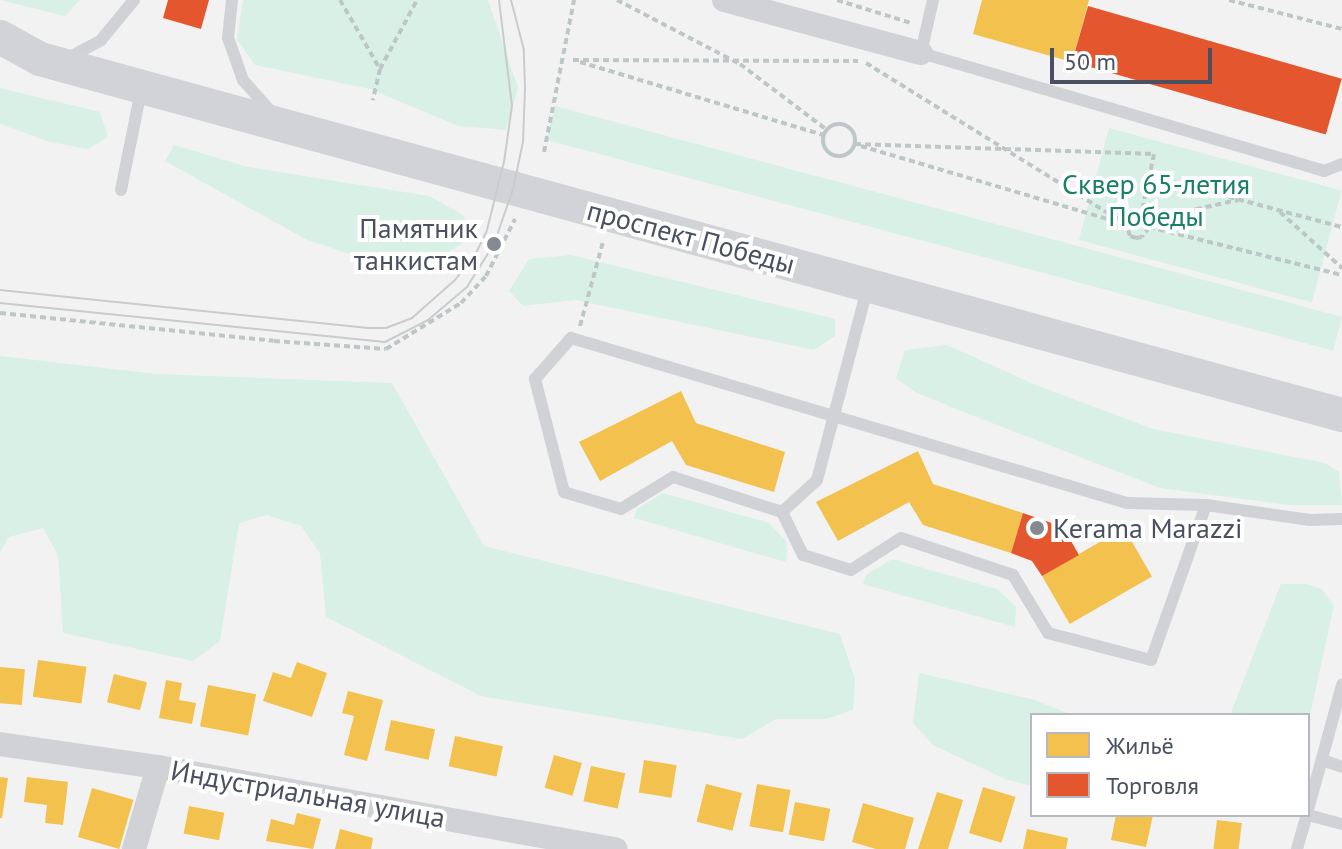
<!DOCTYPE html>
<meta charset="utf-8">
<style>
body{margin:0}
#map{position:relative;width:1342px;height:849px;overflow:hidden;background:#f3f2f2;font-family:"PT Sans",sans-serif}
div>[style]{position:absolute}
.green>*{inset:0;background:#d8f0e6;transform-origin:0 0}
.homes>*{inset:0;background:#f2c14e;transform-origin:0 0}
.shops>*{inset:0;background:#e4572e;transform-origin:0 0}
.path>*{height:4px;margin-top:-2px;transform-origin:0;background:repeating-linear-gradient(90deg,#bdc7c7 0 6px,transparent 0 10px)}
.path>.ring{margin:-2px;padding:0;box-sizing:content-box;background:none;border:4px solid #bdc7c7;border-radius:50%}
.service>*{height:12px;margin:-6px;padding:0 6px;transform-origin:6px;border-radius:6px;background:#d0d2d5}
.minor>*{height:24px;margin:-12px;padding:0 12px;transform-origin:12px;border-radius:12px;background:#d0d2d5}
.secondary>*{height:34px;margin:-17px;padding:0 17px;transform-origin:17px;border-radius:17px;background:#d1d3d6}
.tram>*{height:2px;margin:-1px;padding:0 1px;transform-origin:1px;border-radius:1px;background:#c9cbcd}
.dots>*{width:22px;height:22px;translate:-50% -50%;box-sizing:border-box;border:4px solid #fff;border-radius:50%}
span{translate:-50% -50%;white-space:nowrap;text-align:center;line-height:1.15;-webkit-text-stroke:8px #fff;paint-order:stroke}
.park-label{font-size:28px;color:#198163}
.poi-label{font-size:28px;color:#49505f}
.right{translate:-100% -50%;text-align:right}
.left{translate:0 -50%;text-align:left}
.street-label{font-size:28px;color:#49505f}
.legend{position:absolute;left:1030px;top:713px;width:280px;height:104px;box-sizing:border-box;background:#fff;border:2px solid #b6b9bf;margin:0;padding:10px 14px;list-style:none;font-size:24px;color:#49505f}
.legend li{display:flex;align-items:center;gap:16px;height:40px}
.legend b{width:40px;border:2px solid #b6b9bf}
.scale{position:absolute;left:1050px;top:48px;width:162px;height:36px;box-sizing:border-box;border:4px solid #49505f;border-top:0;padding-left:10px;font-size:24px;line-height:28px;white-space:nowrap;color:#49505f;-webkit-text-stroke:6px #fff;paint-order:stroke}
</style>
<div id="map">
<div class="green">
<i style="clip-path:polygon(0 0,80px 0,65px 16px)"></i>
<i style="clip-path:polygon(243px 0,488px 0,518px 88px,506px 130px,458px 126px,370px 89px,255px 65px,237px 40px)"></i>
<i style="clip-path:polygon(0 88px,100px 112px,108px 137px,88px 149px,50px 142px,0 124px)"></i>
<i style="left:555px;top:106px;width:815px;height:35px;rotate:15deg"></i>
<i style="left:1109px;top:128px;width:241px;height:116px;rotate:15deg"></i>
<i style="clip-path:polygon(174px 145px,248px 167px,429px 196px,463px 215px,472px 233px,459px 246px,439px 257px,419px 262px,378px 263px,307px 240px,165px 161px)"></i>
<i style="clip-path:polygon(571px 255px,835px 319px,835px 336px,814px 350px,575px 300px,523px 306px,509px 291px,529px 259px)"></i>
<i style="clip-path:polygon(947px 345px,1031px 383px,1153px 429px,1325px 463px,1339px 472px,1342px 505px,1289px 505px,1160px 488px,966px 413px,915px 392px,896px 378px,905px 350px)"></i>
<i style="clip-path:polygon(0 356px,156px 374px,392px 383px,484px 546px,840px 634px,855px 679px,853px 710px,826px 719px,776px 719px,742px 739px,481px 696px,326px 617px,320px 553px,301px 526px,267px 515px,239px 523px,220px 641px,193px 661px,63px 633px,58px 555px,43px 528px,9px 537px,0 552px)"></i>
<i style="clip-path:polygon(663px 493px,769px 523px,787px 542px,786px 562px,634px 518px,637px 509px)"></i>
<i style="clip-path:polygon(892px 559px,997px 589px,1016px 607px,1015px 627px,863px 584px,866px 575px)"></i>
<i style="clip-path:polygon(1281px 584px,1305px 584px,1322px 589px,1334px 606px,1308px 724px,1308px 715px,1230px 715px)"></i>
<i style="clip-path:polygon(919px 673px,1035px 700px,1072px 715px,1032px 715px,1032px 786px,1005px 779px,933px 745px,913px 723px)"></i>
</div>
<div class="homes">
<i style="clip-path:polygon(982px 0,1089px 0,1072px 62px,973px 34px)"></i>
<i style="clip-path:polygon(681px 391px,696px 423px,785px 452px,774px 492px,686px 465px,672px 441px,600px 481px,579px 442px)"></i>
<i style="clip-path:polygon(918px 451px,933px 484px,1023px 513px,1011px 553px,923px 525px,909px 502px,838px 541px,816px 502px)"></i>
<i style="left:1124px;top:528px;width:56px;height:95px;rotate:60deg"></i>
<i style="left:38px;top:660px;width:49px;height:37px;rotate:8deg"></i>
<i style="clip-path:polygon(297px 662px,327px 673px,312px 717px,263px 701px,273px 672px,291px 678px)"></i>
<i style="left:0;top:667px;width:25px;height:36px;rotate:5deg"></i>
<i style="left:114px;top:674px;width:34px;height:29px;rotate:14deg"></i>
<i style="clip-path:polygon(166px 680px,182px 683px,179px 700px,196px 703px,192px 724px,159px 718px)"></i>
<i style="left:208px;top:685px;width:49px;height:42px;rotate:11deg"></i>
<i style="clip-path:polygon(348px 691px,383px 700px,367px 761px,344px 755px,354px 716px,342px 713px)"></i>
<i style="left:391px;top:720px;width:45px;height:31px;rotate:12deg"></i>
<i style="left:455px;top:736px;width:49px;height:31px;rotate:12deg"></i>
<i style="left:554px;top:755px;width:29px;height:34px;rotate:16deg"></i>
<i style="left:644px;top:760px;width:33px;height:33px;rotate:9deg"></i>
<i style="left:591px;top:766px;width:35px;height:36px;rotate:12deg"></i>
<i style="clip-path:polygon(0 777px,8px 778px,2px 818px,0 818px)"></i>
<i style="clip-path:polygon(27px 777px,68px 782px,63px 825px,45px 823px,47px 805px,24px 802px)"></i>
<i style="left:706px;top:784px;width:37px;height:39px;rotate:14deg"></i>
<i style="left:757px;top:784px;width:34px;height:43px;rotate:10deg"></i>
<i style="left:983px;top:787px;width:34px;height:48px;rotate:17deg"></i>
<i style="left:92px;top:788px;width:43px;height:51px;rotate:16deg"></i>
<i style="clip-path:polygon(937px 792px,963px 800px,948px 849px,918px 849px)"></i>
<i style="left:795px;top:802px;width:36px;height:33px;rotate:11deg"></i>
<i style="clip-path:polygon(863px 803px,914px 818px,905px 849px,876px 849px,852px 842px)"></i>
<i style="left:189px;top:806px;width:36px;height:28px;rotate:11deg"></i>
<i style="clip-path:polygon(297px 813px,321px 819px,313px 849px,266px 841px,271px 819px,294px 825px)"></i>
<i style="clip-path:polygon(1116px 815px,1153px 815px,1146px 847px,1111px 840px)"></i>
<i style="left:1217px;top:820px;width:25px;height:29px;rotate:7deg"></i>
<i style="clip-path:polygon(340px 829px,373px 838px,371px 849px,335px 849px)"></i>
<i style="clip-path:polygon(1027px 829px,1068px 838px,1066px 849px,1023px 849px)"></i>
</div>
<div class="shops">
<i style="clip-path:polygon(168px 0,209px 0,201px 29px,163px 18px)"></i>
<i style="left:1088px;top:6px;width:264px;height:58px;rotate:16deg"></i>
<i style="clip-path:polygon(1023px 513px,1063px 527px,1079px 555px,1042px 576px,1032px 561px,1011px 553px)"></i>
</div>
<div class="path">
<i style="left:340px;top:0;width:80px;rotate:59.9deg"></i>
<i style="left:380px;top:69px;width:32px;rotate:103deg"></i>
<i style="left:617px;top:0;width:139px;rotate:27.5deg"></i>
<i style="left:740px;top:64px;width:109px;rotate:37.2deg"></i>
<i style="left:837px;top:0;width:77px;rotate:17.3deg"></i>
<i style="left:1229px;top:0;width:117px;rotate:14.4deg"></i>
<i style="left:573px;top:60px;width:285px;rotate:0.2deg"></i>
<i style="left:580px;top:62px;width:255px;rotate:16.7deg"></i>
<i style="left:866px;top:63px;width:306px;rotate:31.8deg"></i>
<i style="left:380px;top:69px;width:78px;rotate:-61.8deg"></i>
<i class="ring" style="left:823px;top:124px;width:28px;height:28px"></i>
<i style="left:855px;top:144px;width:299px;rotate:1.9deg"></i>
<i style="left:1154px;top:154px;width:63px;rotate:101.8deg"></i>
<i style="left:861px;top:146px;width:267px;rotate:16.5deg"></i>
<i style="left:544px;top:152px;width:155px;rotate:-78.8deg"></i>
<i style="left:1151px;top:176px;width:198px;rotate:15deg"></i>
<i style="left:1280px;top:212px;width:84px;rotate:42.1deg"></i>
<i style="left:1147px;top:220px;width:93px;rotate:-12.4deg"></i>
<i style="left:1149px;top:227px;width:12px;rotate:125deg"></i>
<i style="left:1142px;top:237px;width:6px;rotate:171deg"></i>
<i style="left:1136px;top:238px;width:6px;rotate:-162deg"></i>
<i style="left:1130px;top:236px;width:13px;rotate:-108deg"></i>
<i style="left:1126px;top:224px;width:6px;rotate:-59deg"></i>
<i style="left:1129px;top:219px;width:12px;rotate:-14deg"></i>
<i style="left:1141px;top:216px;width:14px;rotate:54deg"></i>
<i style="left:1149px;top:227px;width:199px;rotate:14deg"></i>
<i style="left:0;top:313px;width:275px;rotate:5.8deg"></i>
<i style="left:274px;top:341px;width:112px;rotate:4.1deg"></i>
<i style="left:386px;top:349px;width:88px;rotate:-31.5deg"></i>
<i style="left:461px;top:303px;width:37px;rotate:-47deg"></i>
<i style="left:486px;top:276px;width:64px;rotate:-63deg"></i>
<i style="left:580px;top:326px;width:87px;rotate:-74.7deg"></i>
</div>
<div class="service">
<i style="left:232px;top:0;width:38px;rotate:96deg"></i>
<i style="left:228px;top:38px;width:45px;rotate:70.3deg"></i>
<i style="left:243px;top:80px;width:47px;rotate:48.5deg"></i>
<i style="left:933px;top:0;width:54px;rotate:102.8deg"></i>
<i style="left:921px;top:53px;width:420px;rotate:16.3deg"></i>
<i style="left:1324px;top:171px;width:19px;rotate:-21deg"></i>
<i style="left:66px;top:59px;width:40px;rotate:-28deg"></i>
<i style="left:101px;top:40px;width:52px;rotate:-50.5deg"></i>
<i style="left:121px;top:190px;width:101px;rotate:-78.6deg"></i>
<i style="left:1206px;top:505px;width:164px;rotate:109.5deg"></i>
<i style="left:1151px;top:660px;width:106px;rotate:-165.3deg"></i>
<i style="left:1048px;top:633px;width:68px;rotate:-121.1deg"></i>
<i style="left:1013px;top:575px;width:118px;rotate:-161.7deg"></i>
<i style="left:901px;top:538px;width:59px;rotate:147.4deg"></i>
<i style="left:851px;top:570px;width:50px;rotate:-162.6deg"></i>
<i style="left:803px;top:555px;width:48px;rotate:-116deg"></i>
<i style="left:782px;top:512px;width:114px;rotate:-162.2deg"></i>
<i style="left:673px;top:477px;width:61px;rotate:148.4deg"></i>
<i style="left:621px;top:509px;width:59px;rotate:-163.4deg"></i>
<i style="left:564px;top:492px;width:117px;rotate:-104.4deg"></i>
<i style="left:535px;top:379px;width:55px;rotate:-48.7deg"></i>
<i style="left:571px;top:338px;width:580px;rotate:16.53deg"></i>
<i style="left:1127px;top:503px;width:79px;rotate:1.5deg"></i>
<i style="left:1206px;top:505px;width:105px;rotate:8.2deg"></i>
<i style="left:1310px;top:520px;width:32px;rotate:-2deg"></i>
<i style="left:782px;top:512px;width:47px;rotate:-42.4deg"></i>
<i style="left:817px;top:480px;width:197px;rotate:-75.3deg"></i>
<i style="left:1322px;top:760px;width:21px;rotate:19deg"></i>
<i style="left:1308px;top:810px;width:130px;rotate:-74.8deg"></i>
<i style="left:1308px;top:815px;width:35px;rotate:15deg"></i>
<i style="left:1297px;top:849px;width:35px;rotate:-74deg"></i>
</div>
<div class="minor">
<i style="left:724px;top:0;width:204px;rotate:15.1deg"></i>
<i style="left:0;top:744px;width:160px;rotate:8.3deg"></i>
<i style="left:158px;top:767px;width:465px;rotate:10.2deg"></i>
<i style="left:134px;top:849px;width:85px;rotate:-73.7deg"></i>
</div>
<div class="secondary">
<i style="left:0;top:37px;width:46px;rotate:28.8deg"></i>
<i style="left:40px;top:59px;width:1350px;rotate:15.29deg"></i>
</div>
<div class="tram">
<i style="left:0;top:290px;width:368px;rotate:5.9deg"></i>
<i style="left:366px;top:328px;width:20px"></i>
<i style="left:386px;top:328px;width:28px;rotate:-21deg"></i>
<i style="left:412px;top:318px;width:57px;rotate:-41.5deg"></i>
<i style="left:455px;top:280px;width:34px;rotate:-52deg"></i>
<i style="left:476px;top:253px;width:25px;rotate:-64deg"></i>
<i style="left:487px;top:230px;width:70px;rotate:-76deg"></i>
<i style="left:504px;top:162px;width:57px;rotate:-81.9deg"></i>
<i style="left:512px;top:106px;width:107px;rotate:-97deg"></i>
<i style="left:0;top:303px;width:387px;rotate:5.8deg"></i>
<i style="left:385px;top:342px;width:48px;rotate:-27.1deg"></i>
<i style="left:428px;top:320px;width:51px;rotate:-40.2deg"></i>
<i style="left:467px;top:287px;width:51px;rotate:-57.9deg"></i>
<i style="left:494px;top:244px;width:58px;rotate:-70.9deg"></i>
<i style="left:513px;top:189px;width:48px;rotate:-78deg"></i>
<i style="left:523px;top:142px;width:55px;rotate:-87.9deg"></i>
<i style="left:525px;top:87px;width:37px;rotate:-92deg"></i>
<i style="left:524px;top:50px;width:52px;rotate:-104.6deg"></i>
</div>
<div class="dots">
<i style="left:494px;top:244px;background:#848992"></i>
<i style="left:1037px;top:528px;background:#848992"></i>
</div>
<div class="park-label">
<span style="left:1156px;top:200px">Сквер 65-летия<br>Победы</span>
</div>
<div class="poi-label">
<span class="right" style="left:478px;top:244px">Памятник<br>танкистам</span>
<span class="left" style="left:1053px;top:528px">Kerama Marazzi</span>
</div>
<div class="street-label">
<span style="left:691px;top:237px;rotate:15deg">проспект Победы</span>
<span style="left:308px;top:794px;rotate:10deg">Индустриальная улица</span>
</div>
<ul class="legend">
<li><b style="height:22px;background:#f2c14e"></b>Жильё</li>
<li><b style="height:22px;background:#e4572e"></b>Торговля</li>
</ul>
<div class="scale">50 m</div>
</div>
